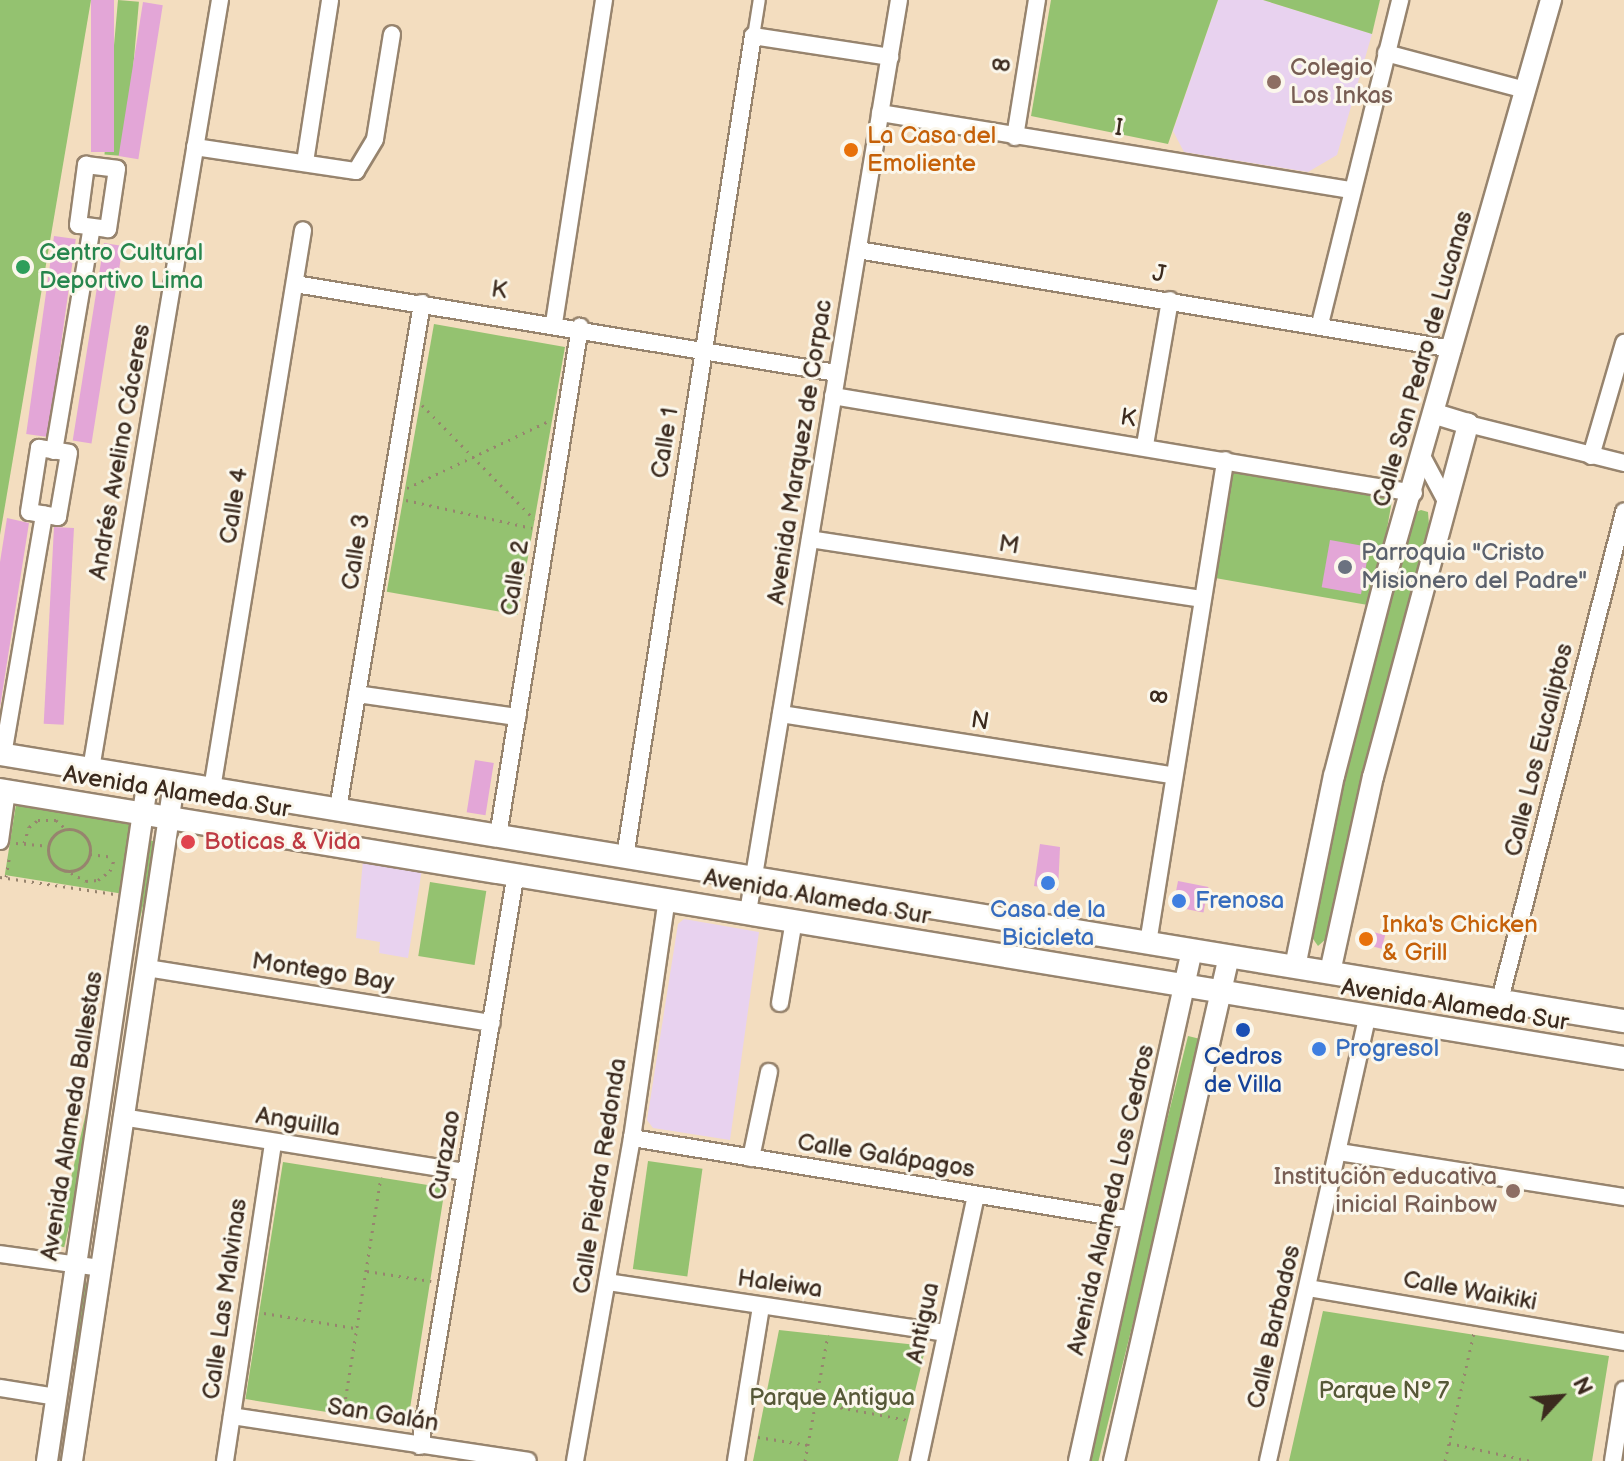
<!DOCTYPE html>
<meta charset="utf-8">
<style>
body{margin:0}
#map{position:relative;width:1624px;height:1461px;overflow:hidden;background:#f3ddbf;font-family:"Balsamiq Sans",sans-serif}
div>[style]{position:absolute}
.built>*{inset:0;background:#e8d2ef}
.green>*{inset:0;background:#94c270;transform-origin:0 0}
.building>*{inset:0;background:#e3a6d7;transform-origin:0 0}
.path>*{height:3px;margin-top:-1.5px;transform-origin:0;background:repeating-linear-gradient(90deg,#97846e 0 2px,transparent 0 8px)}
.path>.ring{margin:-1.5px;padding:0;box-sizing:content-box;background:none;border:3px solid #97846e;border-radius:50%}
.roads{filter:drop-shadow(2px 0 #97846e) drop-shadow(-2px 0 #97846e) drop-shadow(0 2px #97846e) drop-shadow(0 -2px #97846e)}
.pedestrian>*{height:11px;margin:-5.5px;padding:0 5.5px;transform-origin:5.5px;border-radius:5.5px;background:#fff}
.minor>*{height:16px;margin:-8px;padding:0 8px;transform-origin:8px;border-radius:8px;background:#fff}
.tertiary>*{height:20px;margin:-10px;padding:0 10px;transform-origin:10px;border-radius:10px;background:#fff}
.secondary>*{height:22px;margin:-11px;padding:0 11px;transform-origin:11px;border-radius:11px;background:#fff}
.dots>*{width:22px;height:22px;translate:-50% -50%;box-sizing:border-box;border:4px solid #fbf7ec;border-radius:50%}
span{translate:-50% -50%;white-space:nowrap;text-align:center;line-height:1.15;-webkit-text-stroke:6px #fbf7ec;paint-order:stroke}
.street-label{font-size:24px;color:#3b2a1e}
.education-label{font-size:24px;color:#785e54}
.left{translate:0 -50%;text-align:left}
.right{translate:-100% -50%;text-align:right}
.food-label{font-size:24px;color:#c56008}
.leisure-label{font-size:24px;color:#27864d}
.worship-label{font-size:24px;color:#5b616d}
.health-label{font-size:24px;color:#be3a42}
.shop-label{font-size:24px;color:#366cbe}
.transit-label{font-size:24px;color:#164399}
.park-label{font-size:24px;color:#565837}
.north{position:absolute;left:1520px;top:1357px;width:80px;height:80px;-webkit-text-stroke:6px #fbf7ec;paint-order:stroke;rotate:64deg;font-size:22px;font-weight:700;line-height:32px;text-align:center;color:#3b2a1e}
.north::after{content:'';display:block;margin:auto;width:28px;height:36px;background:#3b2a1e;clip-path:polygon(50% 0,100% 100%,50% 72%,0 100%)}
</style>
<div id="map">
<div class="built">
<i style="clip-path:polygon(1218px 0,1263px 0,1372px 34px,1337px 155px,1308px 172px,1184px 152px,1173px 131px)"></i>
<i style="clip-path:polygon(363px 860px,422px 869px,408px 958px,379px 953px,380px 942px,356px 938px)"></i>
<i style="clip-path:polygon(684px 919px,759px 932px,730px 1140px,653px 1128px,647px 1120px,678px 924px)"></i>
</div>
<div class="green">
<i style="clip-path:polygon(0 0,91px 0,0 535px)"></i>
<i style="left:118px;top:0;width:21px;height:155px;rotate:5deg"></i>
<i style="clip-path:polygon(1051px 0,1218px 0,1168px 144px,1031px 116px)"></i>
<i style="clip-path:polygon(1263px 0,1380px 0,1372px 34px)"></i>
<i style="left:434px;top:324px;width:133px;height:272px;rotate:10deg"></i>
<i style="left:1230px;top:469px;width:165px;height:110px;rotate:10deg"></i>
<i style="clip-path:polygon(1421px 510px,1428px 512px,1429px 525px,1326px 939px,1318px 946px,1311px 936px,1353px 730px,1413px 513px)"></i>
<i style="left:17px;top:798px;width:119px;height:78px;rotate:9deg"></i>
<i style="left:149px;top:840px;width:9px;height:416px;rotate:13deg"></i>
<i style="left:430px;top:882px;width:57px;height:75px;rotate:9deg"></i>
<i style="left:1188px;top:1036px;width:16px;height:436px;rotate:14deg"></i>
<i style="left:648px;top:1161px;width:55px;height:109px;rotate:8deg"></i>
<i style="left:283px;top:1162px;width:164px;height:240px;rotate:9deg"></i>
<i style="left:83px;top:1283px;width:9px;height:180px;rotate:6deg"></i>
<i style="clip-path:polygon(1323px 1311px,1609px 1356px,1592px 1461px,1289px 1461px)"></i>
<i style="clip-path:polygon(779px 1330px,926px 1346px,898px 1461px,753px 1461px)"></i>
</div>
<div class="building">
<i style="left:91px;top:0;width:23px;height:152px"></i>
<i style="left:143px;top:2px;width:20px;height:156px;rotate:9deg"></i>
<i style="left:54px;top:236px;width:22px;height:200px;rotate:8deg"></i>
<i style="left:104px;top:243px;width:19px;height:200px;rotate:9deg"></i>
<i style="clip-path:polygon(7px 518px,29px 523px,0 707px,0 562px)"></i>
<i style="left:54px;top:527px;width:20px;height:197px;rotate:3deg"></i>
<i style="left:1330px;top:540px;width:40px;height:48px;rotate:10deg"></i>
<i style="left:475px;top:760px;width:19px;height:53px;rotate:9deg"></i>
<i style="clip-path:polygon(1040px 844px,1060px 847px,1058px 890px,1034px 886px)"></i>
<i style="left:1178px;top:881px;width:31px;height:26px;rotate:11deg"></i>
<i style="left:1362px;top:929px;width:24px;height:14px;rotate:15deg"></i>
</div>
<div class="path">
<i style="left:422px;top:405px;width:160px;rotate:45.5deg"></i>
<i style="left:407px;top:488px;width:157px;rotate:-25.3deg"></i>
<i style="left:406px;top:500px;width:129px;rotate:12.5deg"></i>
<i class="ring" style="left:48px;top:829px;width:39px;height:39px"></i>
<i style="left:16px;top:843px;width:32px;rotate:5deg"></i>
<i style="left:24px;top:843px;width:17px;rotate:-73deg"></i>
<i style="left:29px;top:827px;width:11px;rotate:-38deg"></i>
<i style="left:38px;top:820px;width:18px"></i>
<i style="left:56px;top:820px;width:12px;rotate:42deg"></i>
<i style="left:90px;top:854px;width:24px;rotate:7deg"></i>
<i style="left:71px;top:873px;width:17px;rotate:28deg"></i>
<i style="left:86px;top:881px;width:12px;rotate:-5deg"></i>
<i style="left:98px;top:880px;width:15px;rotate:-37deg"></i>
<i style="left:110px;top:871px;width:15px;rotate:-70deg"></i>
<i style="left:0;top:877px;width:116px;rotate:8.4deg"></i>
<i style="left:6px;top:877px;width:23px;rotate:-80deg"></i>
<i style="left:367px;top:1271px;width:65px;rotate:8.9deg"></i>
<i style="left:264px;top:1313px;width:92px;rotate:9.4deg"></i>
<i style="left:817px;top:1403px;width:93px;rotate:10.6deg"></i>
<i style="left:343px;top:1414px;width:240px;rotate:-80.9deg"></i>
<i style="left:758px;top:1437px;width:51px;rotate:9.1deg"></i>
<i style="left:1449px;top:1443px;width:84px;rotate:12.4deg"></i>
<i style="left:805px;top:1461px;width:128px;rotate:-79.7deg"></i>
<i style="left:1445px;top:1461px;width:132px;rotate:-77.3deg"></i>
</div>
<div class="roads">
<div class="pedestrian">
<i style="left:753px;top:36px;width:36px;rotate:-81deg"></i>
</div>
<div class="minor">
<i style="left:1386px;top:53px;width:144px;rotate:14.9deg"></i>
<i style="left:880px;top:113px;width:477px;rotate:9.3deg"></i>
<i style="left:1015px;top:137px;width:139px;rotate:-80.9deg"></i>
<i style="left:195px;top:147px;width:163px;rotate:8.5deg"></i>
<i style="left:356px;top:171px;width:37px;rotate:-59deg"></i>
<i style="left:375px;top:139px;width:106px;rotate:-80.8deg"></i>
<i style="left:305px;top:162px;width:164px;rotate:-81.2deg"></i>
<i style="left:86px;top:165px;width:31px;rotate:7deg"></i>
<i style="left:117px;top:169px;width:61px;rotate:98.5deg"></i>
<i style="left:108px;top:229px;width:30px;rotate:-172deg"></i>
<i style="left:78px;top:225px;width:61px;rotate:-82.4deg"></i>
<i style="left:858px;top:250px;width:603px;rotate:9.45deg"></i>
<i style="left:295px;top:284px;width:549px;rotate:9.33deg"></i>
<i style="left:554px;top:323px;width:327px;rotate:-81.2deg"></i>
<i style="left:1320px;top:324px;width:334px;rotate:-76.1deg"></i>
<i style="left:833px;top:396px;width:589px;rotate:9.48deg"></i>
<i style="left:1468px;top:424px;width:161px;rotate:14deg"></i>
<i style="left:1145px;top:445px;width:147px;rotate:-80.2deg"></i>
<i style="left:39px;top:448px;width:30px;rotate:9deg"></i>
<i style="left:69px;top:453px;width:65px;rotate:99.8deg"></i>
<i style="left:58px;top:517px;width:29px;rotate:-170deg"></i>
<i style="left:29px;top:512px;width:65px;rotate:-81.1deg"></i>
<i style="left:54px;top:451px;width:227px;rotate:-80.4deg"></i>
<i style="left:1591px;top:456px;width:118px;rotate:-73.7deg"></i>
<i style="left:1423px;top:458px;width:49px;rotate:61.9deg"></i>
<i style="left:810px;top:539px;width:396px;rotate:8.7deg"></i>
<i style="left:357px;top:694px;width:162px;rotate:8.2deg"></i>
<i style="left:781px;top:714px;width:395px;rotate:8.9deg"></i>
<i style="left:3px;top:755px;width:244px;rotate:-80.3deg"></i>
<i style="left:91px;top:769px;width:780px;rotate:-80.48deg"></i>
<i style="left:212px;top:789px;width:566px;rotate:-80.75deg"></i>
<i style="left:338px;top:809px;width:513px;rotate:-80.57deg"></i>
<i style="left:498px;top:836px;width:516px;rotate:-80.85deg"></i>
<i style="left:0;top:841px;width:50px;rotate:-82deg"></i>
<i style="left:625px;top:857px;width:831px;rotate:-81.14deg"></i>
<i style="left:753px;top:36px;width:139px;rotate:8.7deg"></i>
<i style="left:748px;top:912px;width:924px;rotate:-80.6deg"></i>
<i style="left:1148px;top:943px;width:489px;rotate:-80.9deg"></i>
<i style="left:147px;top:968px;width:349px;rotate:9.1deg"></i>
<i style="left:1500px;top:1000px;width:504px;rotate:-75.74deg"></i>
<i style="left:780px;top:1003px;width:84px;rotate:-80.4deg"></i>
<i style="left:122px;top:1117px;width:348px;rotate:9.1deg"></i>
<i style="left:632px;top:1138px;width:507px;rotate:9.31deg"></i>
<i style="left:1339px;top:1152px;width:289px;rotate:9deg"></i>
<i style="left:751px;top:1158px;width:88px;rotate:-78.2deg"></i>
<i style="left:0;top:1254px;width:102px;rotate:7.9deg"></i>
<i style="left:608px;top:1282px;width:341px;rotate:8.6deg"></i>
<i style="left:1308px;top:1288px;width:321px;rotate:9.7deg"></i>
<i style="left:0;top:1388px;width:58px;rotate:9deg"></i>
<i style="left:232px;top:1416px;width:299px;rotate:8.6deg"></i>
<i style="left:420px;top:1446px;width:581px;rotate:-80.49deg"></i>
<i style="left:225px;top:1461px;width:322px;rotate:-81.4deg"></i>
<i style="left:575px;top:1461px;width:328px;rotate:-80deg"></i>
<i style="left:632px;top:1138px;width:243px;rotate:-81.7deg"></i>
<i style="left:736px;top:1461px;width:157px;rotate:-80.8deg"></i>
<i style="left:919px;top:1461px;width:271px;rotate:-77.9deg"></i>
<i style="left:1268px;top:1461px;width:455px;rotate:-77.4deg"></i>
<i style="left:1613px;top:1461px;width:72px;rotate:-81.2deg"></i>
</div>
<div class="tertiary">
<i style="left:1295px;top:967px;width:195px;rotate:-78.5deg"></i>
<i style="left:1334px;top:776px;width:195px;rotate:-75.5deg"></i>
<i style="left:1383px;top:587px;width:611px;rotate:-74.03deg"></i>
<i style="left:1330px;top:972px;width:200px;rotate:-77.6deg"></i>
<i style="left:1373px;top:777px;width:366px;rotate:-74.9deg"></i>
<i style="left:1468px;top:424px;width:34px;rotate:-163deg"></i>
<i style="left:47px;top:1461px;width:689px;rotate:-81.58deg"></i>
<i style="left:72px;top:1461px;width:686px;rotate:-81.44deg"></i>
<i style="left:1079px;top:1461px;width:523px;rotate:-77.53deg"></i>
<i style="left:1114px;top:1461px;width:518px;rotate:-77.17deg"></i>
</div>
<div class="secondary">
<i style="left:0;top:754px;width:1646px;rotate:9.34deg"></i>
<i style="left:0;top:790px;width:1646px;rotate:9.37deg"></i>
</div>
</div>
<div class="dots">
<i style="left:1274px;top:82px;background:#8d6e63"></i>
<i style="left:851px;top:150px;background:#e8710a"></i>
<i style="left:23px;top:267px;background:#2e9e5b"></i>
<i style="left:1345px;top:567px;background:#6b7280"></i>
<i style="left:188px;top:842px;background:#e0444e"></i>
<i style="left:1048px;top:883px;background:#3f7fe0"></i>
<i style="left:1179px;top:901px;background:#3f7fe0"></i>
<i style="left:1366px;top:939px;background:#e8710a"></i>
<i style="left:1243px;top:1030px;background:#1a4fb4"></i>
<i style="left:1319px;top:1049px;background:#3f7fe0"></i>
<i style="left:1513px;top:1191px;background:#8d6e63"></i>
</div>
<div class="street-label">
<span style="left:1002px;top:65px;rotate:-81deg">8</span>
<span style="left:1119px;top:128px;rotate:8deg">I</span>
<span style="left:1159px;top:274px;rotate:9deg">J</span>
<span style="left:499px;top:290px;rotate:9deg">K</span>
<span style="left:1423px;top:359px;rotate:-74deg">Calle San Pedro de Lucanas</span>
<span style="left:1128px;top:418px;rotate:9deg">K</span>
<span style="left:665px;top:443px;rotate:-81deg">Calle 1</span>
<span style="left:120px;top:452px;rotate:-80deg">Andrés Avelino Cáceres</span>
<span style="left:800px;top:452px;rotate:-81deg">Avenida Marquez de Corpac</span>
<span style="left:234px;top:506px;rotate:-81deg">Calle 4</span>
<span style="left:1009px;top:545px;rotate:9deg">M</span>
<span style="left:356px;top:552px;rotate:-81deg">Calle 3</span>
<span style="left:515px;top:578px;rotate:-81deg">Calle 2</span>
<span style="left:1160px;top:697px;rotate:-81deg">8</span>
<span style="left:980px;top:721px;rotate:9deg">N</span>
<span style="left:1539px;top:750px;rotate:-76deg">Calle Los Eucaliptos</span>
<span style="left:177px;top:792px;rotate:9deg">Avenida Alameda Sur</span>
<span style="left:817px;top:897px;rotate:10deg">Avenida Alameda Sur</span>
<span style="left:323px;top:972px;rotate:9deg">Montego Bay</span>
<span style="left:1455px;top:1005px;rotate:9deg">Avenida Alameda Sur</span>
<span style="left:72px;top:1116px;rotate:-81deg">Avenida Alameda Ballestas</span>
<span style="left:298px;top:1122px;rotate:9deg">Anguilla</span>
<span style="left:445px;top:1155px;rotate:-80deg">Curazao</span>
<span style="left:886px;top:1156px;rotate:9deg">Calle Galápagos</span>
<span style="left:600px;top:1176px;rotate:-81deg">Calle Piedra Redonda</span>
<span style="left:1111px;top:1200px;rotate:-77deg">Avenida Alameda Los Cedros</span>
<span style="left:780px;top:1284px;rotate:8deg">Haleiwa</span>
<span style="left:1470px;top:1291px;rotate:10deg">Calle Waikiki</span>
<span style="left:225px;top:1299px;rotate:-82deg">Calle Las Malvinas</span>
<span style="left:923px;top:1323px;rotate:-78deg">Antigua</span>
<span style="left:1274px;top:1327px;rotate:-77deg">Calle Barbados</span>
<span style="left:383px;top:1415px;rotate:9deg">San Galán</span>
</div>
<div class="education-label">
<span class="left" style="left:1290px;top:82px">Colegio<br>Los Inkas</span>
<span class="right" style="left:1497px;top:1191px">Institución educativa<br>inicial Rainbow</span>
</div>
<div class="food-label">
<span class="left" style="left:867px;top:150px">La Casa del<br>Emoliente</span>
<span class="left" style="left:1382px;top:939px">Inka's Chicken<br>&amp; Grill</span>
</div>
<div class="leisure-label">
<span class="left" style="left:39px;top:267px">Centro Cultural<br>Deportivo Lima</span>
</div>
<div class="worship-label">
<span class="left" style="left:1361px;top:567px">Parroquia "Cristo<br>Misionero del Padre"</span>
</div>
<div class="health-label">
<span class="left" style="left:204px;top:842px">Boticas &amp; Vida</span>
</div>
<div class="shop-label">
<span class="left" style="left:1195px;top:901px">Frenosa</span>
<span style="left:1048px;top:924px">Casa de la<br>Bicicleta</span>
<span class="left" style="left:1335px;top:1049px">Progresol</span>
</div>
<div class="transit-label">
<span style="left:1243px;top:1071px">Cedros<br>de Villa</span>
</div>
<div class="park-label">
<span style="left:1384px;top:1391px">Parque N° 7</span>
<span style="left:832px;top:1398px">Parque Antigua</span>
</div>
<div class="north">N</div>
</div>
